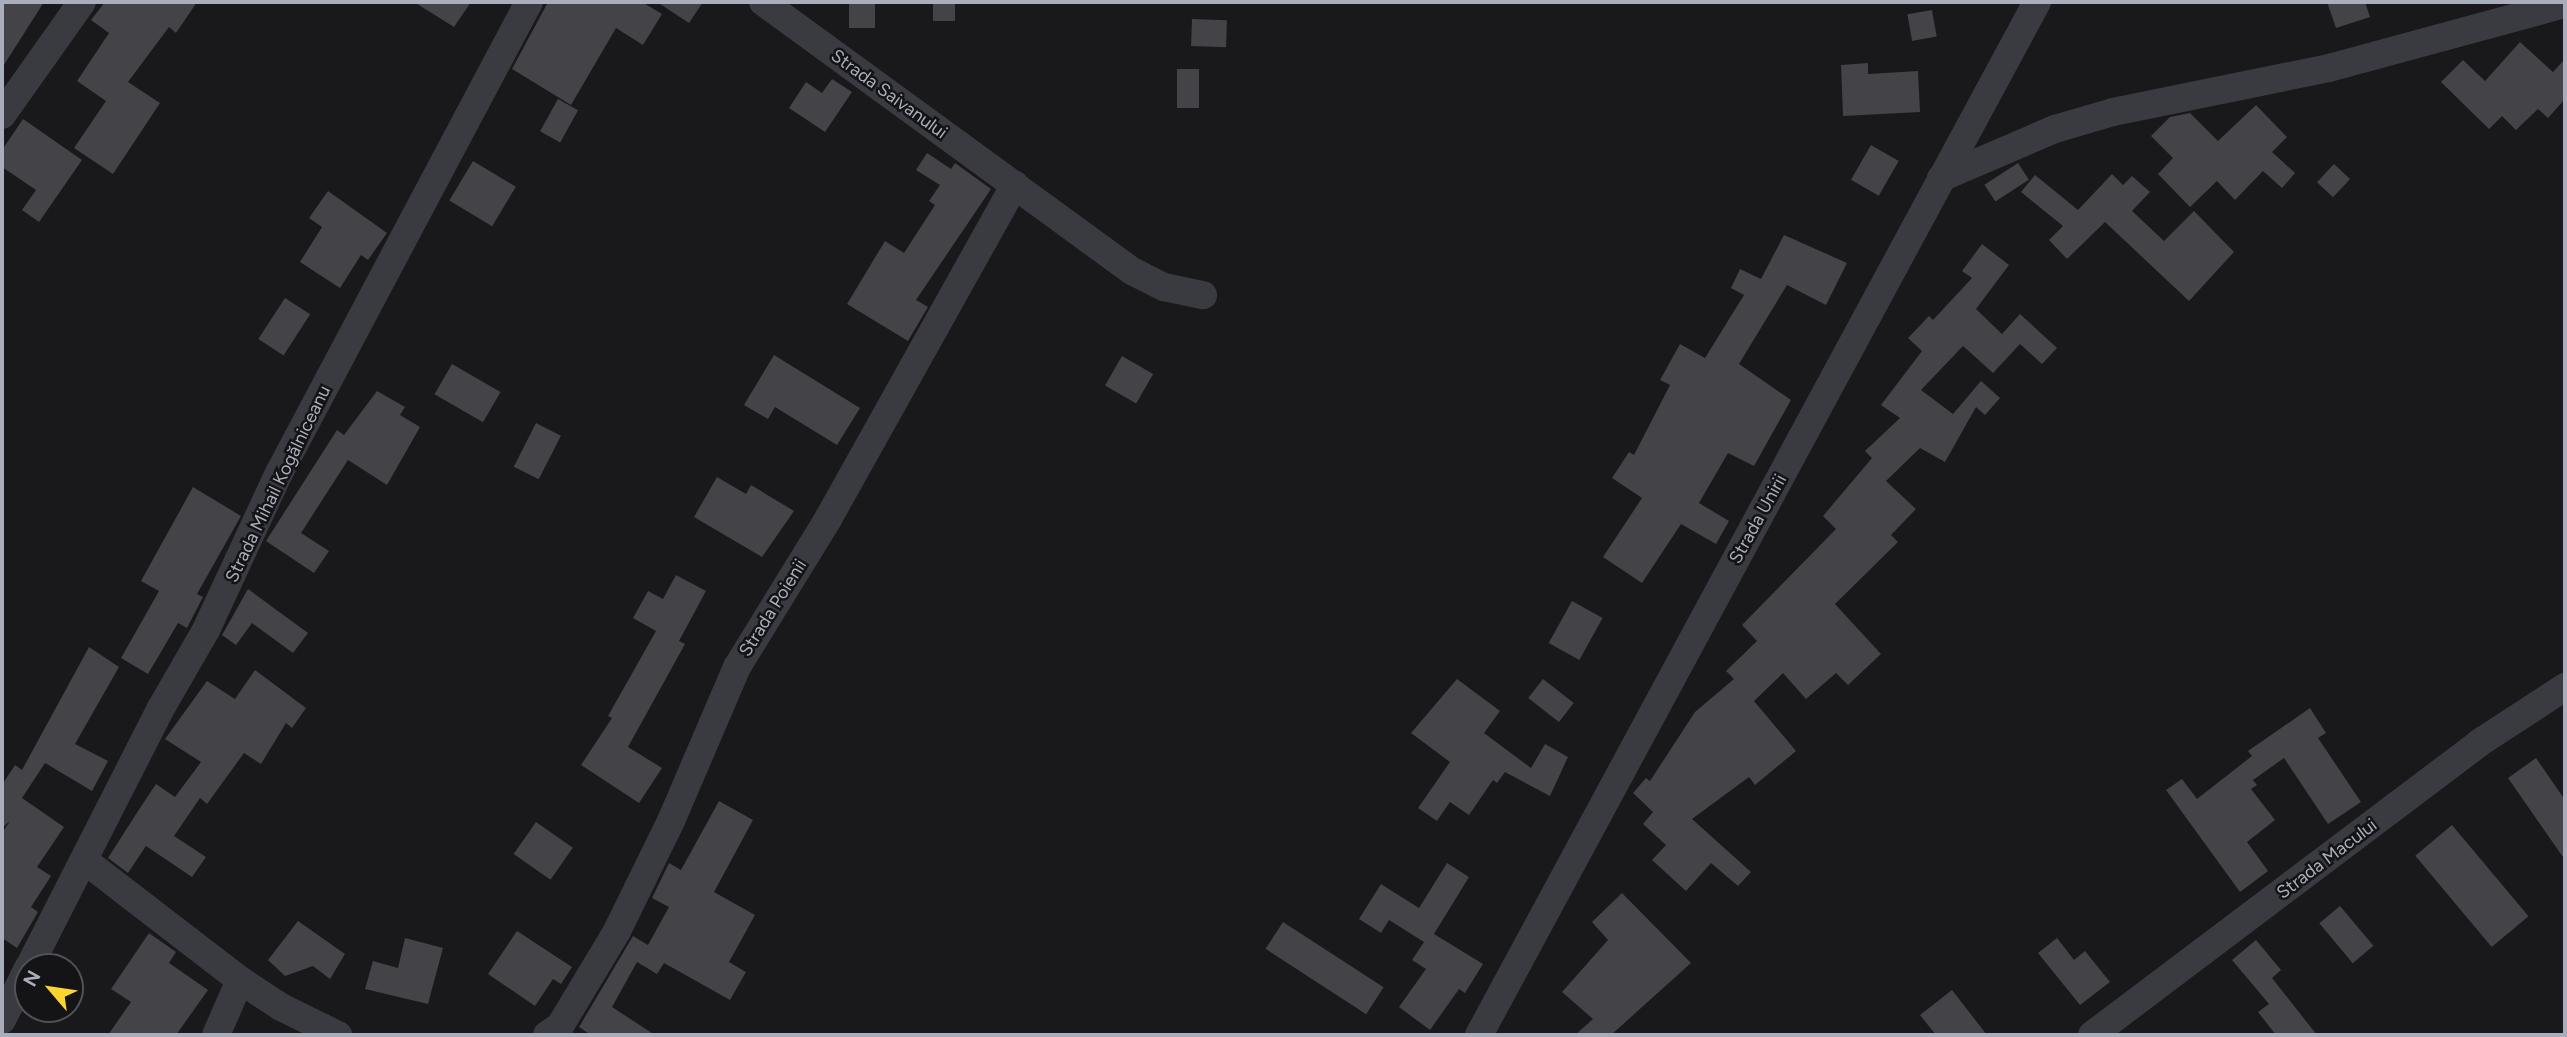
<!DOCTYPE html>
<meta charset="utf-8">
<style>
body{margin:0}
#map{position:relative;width:2567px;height:1037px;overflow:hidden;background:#19191b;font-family:Figtree,sans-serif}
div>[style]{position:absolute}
.building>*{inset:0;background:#434348;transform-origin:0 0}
.minor>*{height:28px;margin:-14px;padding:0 14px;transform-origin:14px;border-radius:14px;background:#3a3a41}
span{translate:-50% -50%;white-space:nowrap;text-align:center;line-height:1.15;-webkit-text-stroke:5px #141416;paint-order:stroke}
.street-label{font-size:18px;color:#aaadbc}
.frame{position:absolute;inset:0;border:4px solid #aaadbc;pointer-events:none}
.north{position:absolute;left:14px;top:953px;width:70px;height:70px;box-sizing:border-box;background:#141416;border:2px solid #505158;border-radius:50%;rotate:299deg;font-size:19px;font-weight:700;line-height:28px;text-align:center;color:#aaadbc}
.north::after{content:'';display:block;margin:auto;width:24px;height:32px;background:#fdd32f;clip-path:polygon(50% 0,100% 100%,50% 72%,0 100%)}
</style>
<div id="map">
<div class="building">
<i style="clip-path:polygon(2px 2px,44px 2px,2px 68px)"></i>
<i style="clip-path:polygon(105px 2px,197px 2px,176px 33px,169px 27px,128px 82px,160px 103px,113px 174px,74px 148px,106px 101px,77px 81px,109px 33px,91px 20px)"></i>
<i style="clip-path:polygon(414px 2px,471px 2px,454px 27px)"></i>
<i style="clip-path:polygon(548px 2px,642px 2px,662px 14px,643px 45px,616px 28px,571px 105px,512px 69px)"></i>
<i style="clip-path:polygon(657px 2px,703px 2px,689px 23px)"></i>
<i style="left:849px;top:2px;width:26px;height:26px"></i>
<i style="left:933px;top:2px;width:22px;height:19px"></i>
<i style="clip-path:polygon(2327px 2px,2365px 2px,2370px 17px,2336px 28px)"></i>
<i style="left:1932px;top:10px;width:27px;height:25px;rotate:80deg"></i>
<i style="left:1192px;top:19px;width:35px;height:27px;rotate:2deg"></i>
<i style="clip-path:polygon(2520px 42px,2553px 72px,2565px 59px,2565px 99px,2548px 118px,2538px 109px,2516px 130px,2502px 116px,2489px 129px,2441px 82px,2463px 60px,2485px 81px)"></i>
<i style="clip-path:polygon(1868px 63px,1868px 74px,1918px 71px,1920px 112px,1843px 116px,1841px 65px)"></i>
<i style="left:1177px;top:69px;width:22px;height:39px"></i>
<i style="clip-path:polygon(832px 79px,852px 92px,825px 132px,789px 108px,806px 82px,822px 93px)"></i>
<i style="left:558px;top:99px;width:23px;height:37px;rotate:29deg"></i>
<i style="clip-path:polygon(2256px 105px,2287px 137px,2272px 152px,2295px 173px,2282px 188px,2263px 171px,2235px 200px,2217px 181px,2190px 207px,2158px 174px,2173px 158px,2151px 136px,2170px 117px,2190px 113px,2218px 141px)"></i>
<i style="clip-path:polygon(23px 119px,82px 160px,39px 222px,22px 210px,36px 190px,2px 167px,2px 150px)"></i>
<i style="left:1871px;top:145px;width:32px;height:40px;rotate:30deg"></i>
<i style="clip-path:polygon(927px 153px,951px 169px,955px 163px,991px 189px,916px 300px,928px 307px,908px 341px,847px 304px,885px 241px,904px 253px,935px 205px,929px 201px,940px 185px,916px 170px)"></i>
<i style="left:473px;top:161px;width:50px;height:46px;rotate:31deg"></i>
<i style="left:2018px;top:163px;width:20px;height:40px;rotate:57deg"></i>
<i style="left:2334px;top:164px;width:22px;height:25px;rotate:43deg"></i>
<i style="clip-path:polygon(2112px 174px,2123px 185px,2132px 176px,2150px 192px,2132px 211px,2164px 241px,2194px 211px,2234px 252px,2189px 301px,2105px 222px,2067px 259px,2049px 240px,2063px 226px,2021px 192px,2035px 175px,2078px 210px)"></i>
<i style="clip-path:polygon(328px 191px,387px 233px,368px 260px,361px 255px,340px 288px,300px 262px,322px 227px,309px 218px)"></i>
<i style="clip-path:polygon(1784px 235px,1847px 263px,1826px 305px,1787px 285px,1739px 364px,1791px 400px,1754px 466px,1728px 453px,1699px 503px,1729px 521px,1716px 544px,1681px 524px,1642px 583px,1603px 557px,1642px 498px,1612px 478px,1629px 452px,1634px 455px,1670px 385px,1660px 380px,1680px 344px,1705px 358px,1744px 295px,1731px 288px,1740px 269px,1761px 279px)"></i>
<i style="clip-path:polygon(1982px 244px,2009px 265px,1976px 309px,2002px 334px,2020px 314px,2057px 348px,2042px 364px,2020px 344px,1993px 373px,1963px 346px,1921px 390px,1953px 414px,1981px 381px,2000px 398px,1985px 415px,1976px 407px,1945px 462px,1920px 448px,1886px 481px,1916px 509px,1891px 535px,1898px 542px,1835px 604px,1881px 654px,1848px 685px,1836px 673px,1806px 699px,1783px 673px,1754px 701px,1796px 751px,1755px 785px,1749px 777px,1692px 819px,1751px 872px,1738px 886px,1711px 863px,1686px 891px,1652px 860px,1666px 845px,1643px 824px,1653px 812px,1633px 793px,1646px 778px,1650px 781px,1695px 712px,1734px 679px,1726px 671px,1757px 641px,1742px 625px,1836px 529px,1823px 516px,1872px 458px,1865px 451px,1900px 418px,1881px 405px,1922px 351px,1908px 338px,1929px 316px,1933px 320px,1972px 278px,1962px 271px)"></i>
<i style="left:285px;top:298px;width:30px;height:49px;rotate:33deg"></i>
<i style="clip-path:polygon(774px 355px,860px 408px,837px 445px,775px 407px,768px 419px,744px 405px)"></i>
<i style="left:1122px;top:356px;width:36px;height:34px;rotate:30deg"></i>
<i style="left:452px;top:364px;width:56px;height:35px;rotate:30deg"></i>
<i style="clip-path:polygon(377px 391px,405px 407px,400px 415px,420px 427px,387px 485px,348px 460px,301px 533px,329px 551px,314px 573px,266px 541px,337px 430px,344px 435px)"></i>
<i style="left:536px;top:423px;width:28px;height:49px;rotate:27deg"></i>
<i style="clip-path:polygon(717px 477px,746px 494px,751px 485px,794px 511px,762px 557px,694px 517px)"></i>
<i style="clip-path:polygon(193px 487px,241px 516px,197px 594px,203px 597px,187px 628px,178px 623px,148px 674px,121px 658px,159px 591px,141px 581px)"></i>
<i style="clip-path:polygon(676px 575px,706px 591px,679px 641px,685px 644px,628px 747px,662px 768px,639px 803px,581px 765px,612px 718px,608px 716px,656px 631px,633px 618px,648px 591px,663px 599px)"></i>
<i style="clip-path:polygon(248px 589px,308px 633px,293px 653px,252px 623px,236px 645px,222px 635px)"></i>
<i style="left:1572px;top:601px;width:35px;height:48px;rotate:29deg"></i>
<i style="clip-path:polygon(89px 647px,119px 667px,75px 744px,108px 761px,92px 791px,45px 763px,22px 798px,64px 827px,37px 867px,51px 876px,31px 907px,38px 912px,17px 948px,2px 938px,2px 833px,10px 821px,2px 828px,2px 785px,15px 765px,22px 770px)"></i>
<i style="clip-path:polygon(255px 670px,306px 708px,292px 728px,286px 723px,261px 764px,244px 753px,207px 804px,200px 798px,174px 836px,206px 857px,192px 877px,146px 846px,128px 873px,108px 858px,140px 808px,156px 784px,175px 797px,201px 762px,165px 739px,207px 681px,235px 699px)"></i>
<i style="clip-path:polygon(1457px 679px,1500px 711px,1484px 733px,1531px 768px,1545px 744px,1568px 757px,1550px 796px,1505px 772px,1497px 783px,1493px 780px,1469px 815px,1450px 802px,1437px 821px,1418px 808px,1450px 762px,1411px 733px)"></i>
<i style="left:1543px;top:679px;width:39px;height:24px;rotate:38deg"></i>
<i style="clip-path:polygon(2310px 708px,2326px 733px,2318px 738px,2361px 802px,2328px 824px,2284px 758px,2253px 780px,2257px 785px,2251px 789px,2275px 820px,2247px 842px,2268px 871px,2240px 892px,2166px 790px,2182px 779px,2197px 799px,2252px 756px,2248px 751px)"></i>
<i style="clip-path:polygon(2536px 758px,2565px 800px,2565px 860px,2508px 778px)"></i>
<i style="clip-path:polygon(719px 801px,753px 820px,714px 892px,755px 915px,729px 962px,746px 972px,730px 1000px,664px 963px,657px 974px,637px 962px,612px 1007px,655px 1035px,591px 1035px,579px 1027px,633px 936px,648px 945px,669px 907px,652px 898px,669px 863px,681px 870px)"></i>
<i style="left:536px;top:822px;width:45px;height:39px;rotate:35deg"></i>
<i style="left:2452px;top:825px;width:119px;height:48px;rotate:50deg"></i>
<i style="clip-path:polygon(1447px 863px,1469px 877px,1434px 934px,1483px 964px,1465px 993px,1459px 989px,1430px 1030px,1399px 1007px,1426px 969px,1412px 960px,1424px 942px,1389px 920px,1381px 933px,1359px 919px,1381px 884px,1419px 908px)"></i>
<i style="clip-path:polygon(1622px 893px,1691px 963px,1611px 1035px,1575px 1035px,1593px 1019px,1562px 992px,1608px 940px,1592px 922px)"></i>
<i style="left:2340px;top:906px;width:52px;height:27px;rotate:50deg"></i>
<i style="clip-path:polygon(298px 921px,345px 954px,330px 979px,313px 966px,285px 976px,268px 960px)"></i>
<i style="left:1283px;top:922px;width:120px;height:32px;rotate:33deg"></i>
<i style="clip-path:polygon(517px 931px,572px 967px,561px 984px,553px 979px,535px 1006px,488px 974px)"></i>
<i style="clip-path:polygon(149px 933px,176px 952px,169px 963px,208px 990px,176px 1035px,108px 1035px,131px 1002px,111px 989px)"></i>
<i style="clip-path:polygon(405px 938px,443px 948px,428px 1004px,365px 989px,373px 961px,398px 968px)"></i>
<i style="clip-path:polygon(2057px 938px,2074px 960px,2085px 951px,2110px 982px,2080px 1005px,2038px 953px)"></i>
<i style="clip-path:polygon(2256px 940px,2281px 970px,2272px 978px,2317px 1035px,2276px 1035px,2258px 1012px,2269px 1004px,2232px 960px)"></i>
<i style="clip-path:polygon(1952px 990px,1987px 1035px,1936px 1035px,1920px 1015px)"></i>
</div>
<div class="minor">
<i style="left:763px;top:2px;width:457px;rotate:36.1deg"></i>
<i style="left:1132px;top:271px;width:36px;rotate:27deg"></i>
<i style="left:1164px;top:287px;width:40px;rotate:12deg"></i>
<i style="left:2px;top:115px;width:138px;rotate:-54.7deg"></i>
<i style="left:1941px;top:178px;width:124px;rotate:-23.3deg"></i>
<i style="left:2055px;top:129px;width:60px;rotate:-16.3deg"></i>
<i style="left:2113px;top:112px;width:220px;rotate:-11.5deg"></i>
<i style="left:2329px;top:68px;width:245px;rotate:-15.2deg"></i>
<i style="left:84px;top:860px;width:197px;rotate:37.6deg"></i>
<i style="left:240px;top:980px;width:49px;rotate:33.4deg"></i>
<i style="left:281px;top:1007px;width:64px;rotate:26.2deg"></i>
<i style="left:29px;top:967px;width:291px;rotate:-63deg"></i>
<i style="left:161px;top:708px;width:90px;rotate:-60deg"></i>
<i style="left:206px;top:630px;width:173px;rotate:-65.1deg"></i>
<i style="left:279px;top:473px;width:533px;rotate:-62.04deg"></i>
<i style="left:2px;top:1020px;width:58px;rotate:-63.4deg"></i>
<i style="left:216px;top:1035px;width:60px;rotate:-66.4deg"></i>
<i style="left:547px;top:1035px;width:16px;rotate:-35deg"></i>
<i style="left:560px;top:1026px;width:111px;rotate:-59deg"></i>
<i style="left:617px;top:931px;width:123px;rotate:-63.9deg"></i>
<i style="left:671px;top:821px;width:168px;rotate:-66.8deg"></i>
<i style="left:737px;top:667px;width:174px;rotate:-58.4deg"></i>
<i style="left:828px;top:519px;width:383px;rotate:-60.8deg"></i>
<i style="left:1479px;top:1035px;width:1174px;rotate:-61.62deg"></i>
<i style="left:2092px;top:1035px;width:485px;rotate:-37deg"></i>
<i style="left:2479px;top:743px;width:103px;rotate:-33.1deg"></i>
</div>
<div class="street-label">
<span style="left:889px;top:94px;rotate:36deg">Strada Saivanului</span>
<span style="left:278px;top:484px;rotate:-64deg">Strada Mihail Kogălniceanu</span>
<span style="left:1758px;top:519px;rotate:-61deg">Strada Unirii</span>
<span style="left:773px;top:608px;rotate:-58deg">Strada Poienii</span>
<span style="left:2327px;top:859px;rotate:-37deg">Strada Macului</span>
</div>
<div class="frame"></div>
<div class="north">N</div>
</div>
